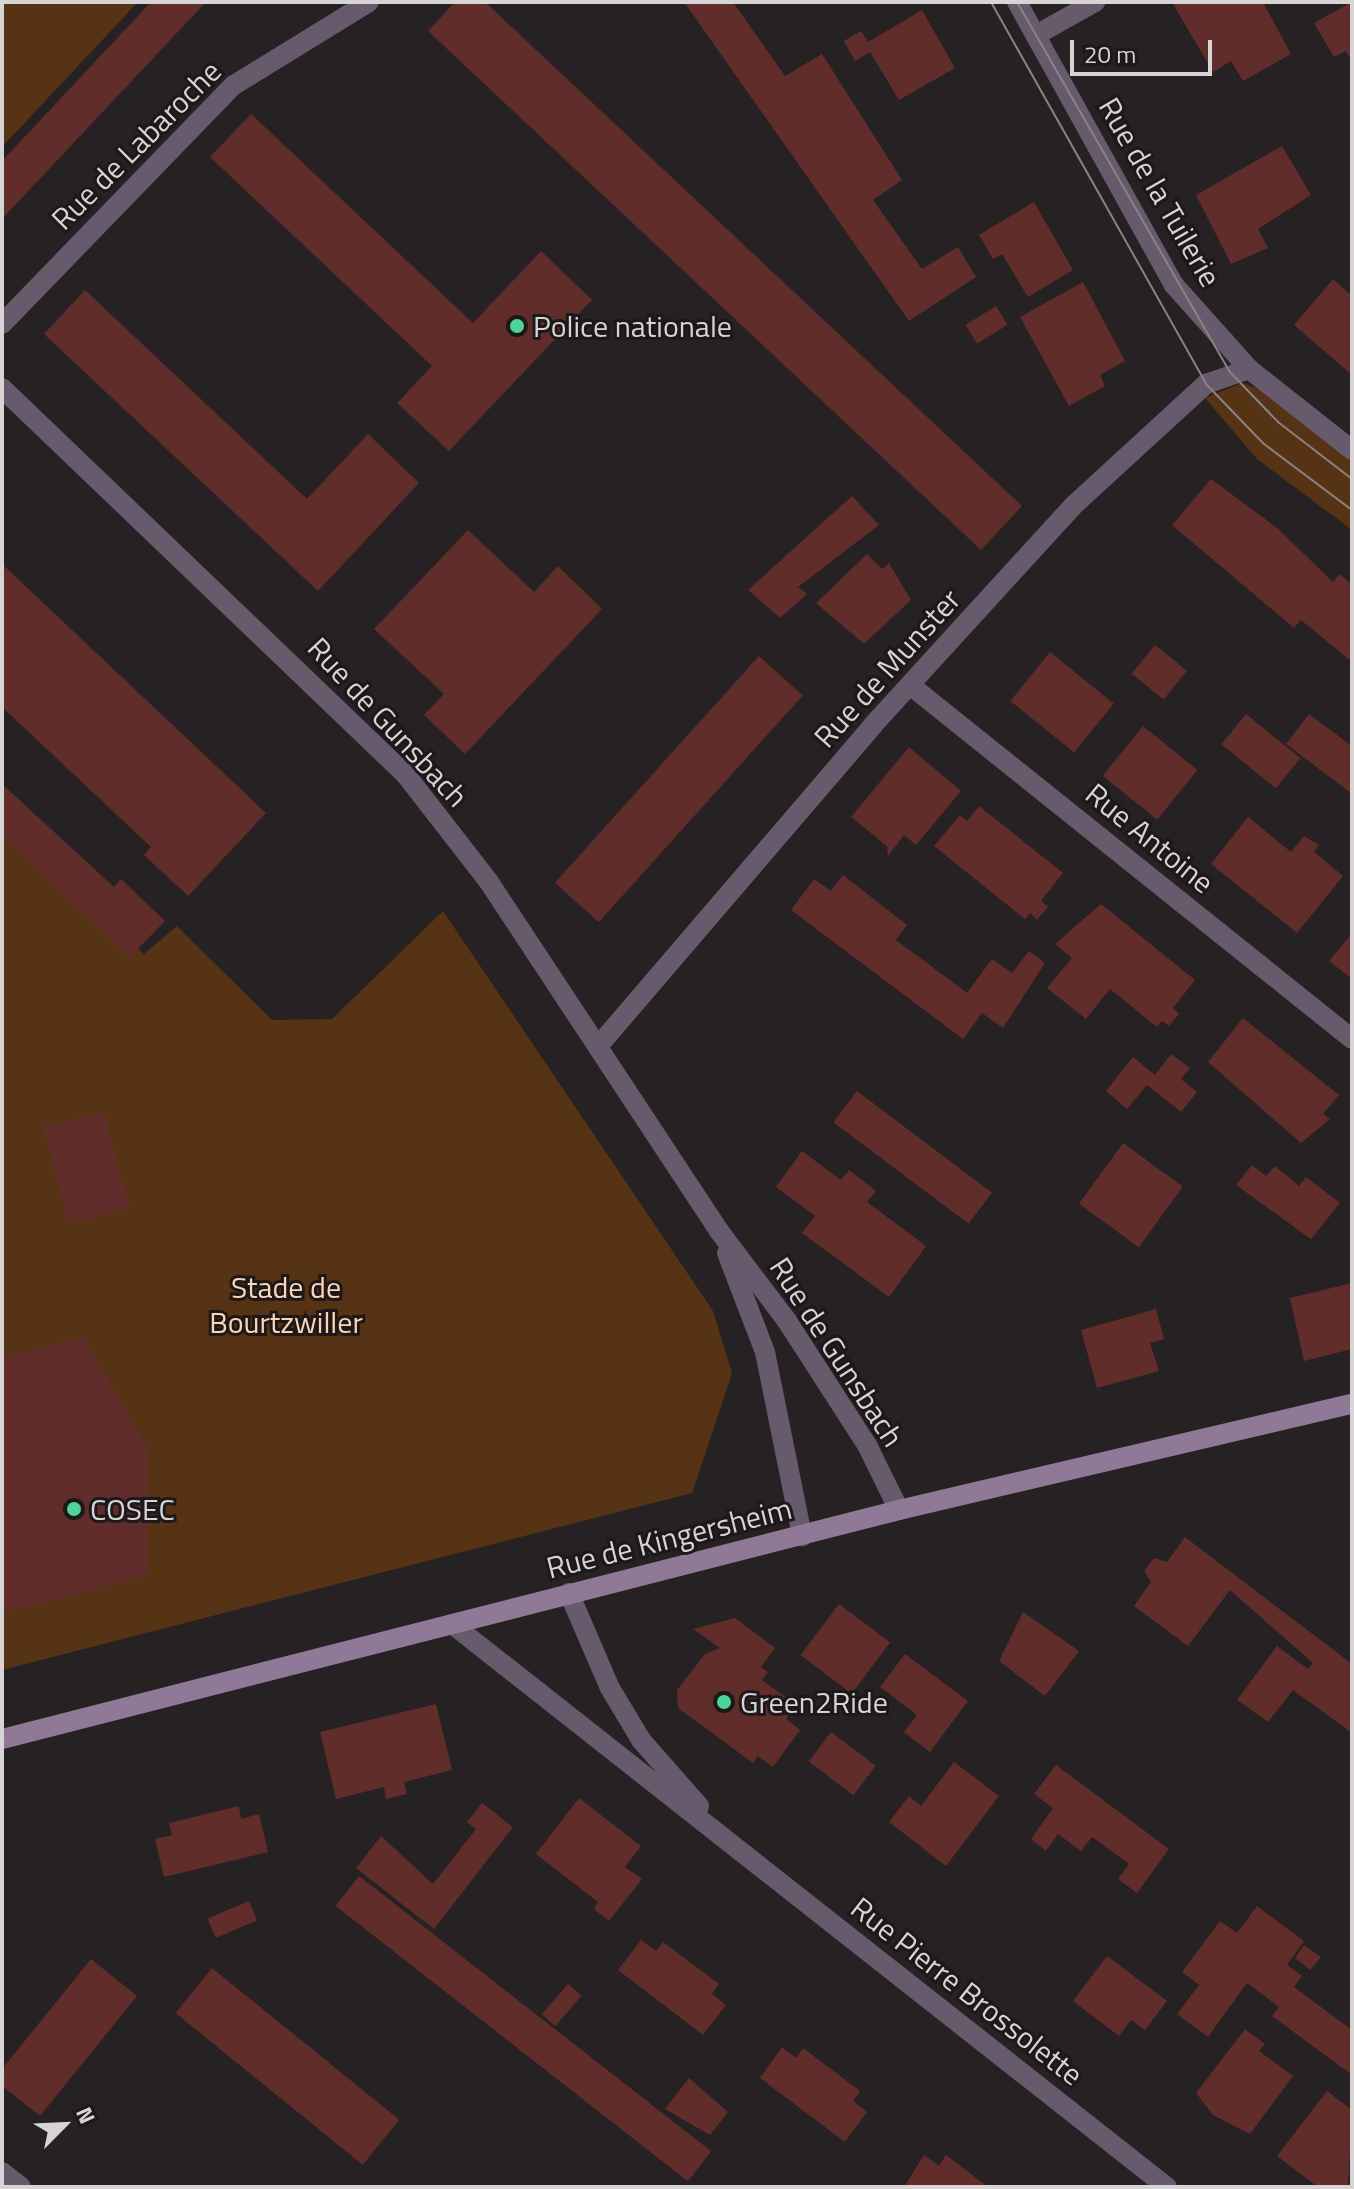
<!DOCTYPE html>
<style>
body{margin:0}
#map{position:relative;width:1354px;height:2189px;overflow:hidden;background:#262123;font-family:"Titillium Web",sans-serif}
div>[style]{position:absolute}
.green>*{inset:0;background:#563314}
.building>*{inset:0;background:#602d2a;transform-origin:0 0}
.minor>*{height:20px;margin:-10px;padding:0 10px;transform-origin:10px;border-radius:10px;background:#685a6d}
.secondary>*{height:20px;margin:-10px;padding:0 10px;transform-origin:10px;border-radius:10px;background:#8f7997}
.tram>*{height:2px;margin:-1px;padding:0 1px;transform-origin:1px;border-radius:1px;background:#878385}
.dots>*{width:22px;height:22px;translate:-50% -50%;box-sizing:border-box;border:4px solid #1d181a;border-radius:50%}
span{translate:-50% -50%;white-space:nowrap;text-align:center;line-height:1.15;-webkit-text-stroke:6px #1d181a;paint-order:stroke}
.street-label{font-size:30px;color:#d7d4d5}
.poi-label{font-size:30px;color:#d7d4d5}
.left{translate:0 -50%;text-align:left}
.park-label{font-size:30px;color:#fdd4b4}
.frame{position:absolute;inset:0;border:4px solid #d7d4d5;pointer-events:none}
.north{position:absolute;left:24px;top:2085px;width:80px;height:80px;-webkit-text-stroke:6px #1d181a;paint-order:stroke;rotate:66deg;font-size:22px;font-weight:700;line-height:32px;text-align:center;color:#d7d4d5}
.north::after{content:'';display:block;margin:auto;width:28px;height:36px;background:#d7d4d5;clip-path:polygon(50% 0,100% 100%,50% 72%,0 100%)}
.scale{position:absolute;left:1070px;top:40px;width:142px;height:36px;box-sizing:border-box;border:4px solid #d7d4d5;border-top:0;padding-left:10px;font-size:24px;line-height:28px;white-space:nowrap;color:#d7d4d5;-webkit-text-stroke:6px #1d181a;paint-order:stroke}
</style>
<div id="map">
<div class="green">
<i style="clip-path:polygon(2px 2px,138px 2px,2px 147px)"></i>
<i style="clip-path:polygon(1242px 383px,1263px 390px,1352px 460px,1352px 530px,1257px 459px,1205px 398px)"></i>
<i style="clip-path:polygon(2px 817px,144px 954px,177px 926px,272px 1020px,332px 1019px,443px 911px,713px 1311px,732px 1373px,692px 1493px,2px 1670px)"></i>
</div>
<div class="building">
<i style="clip-path:polygon(151px 2px,206px 2px,2px 219px,2px 161px)"></i>
<i style="clip-path:polygon(455px 2px,485px 2px,1022px 506px,981px 550px,428px 31px)"></i>
<i style="clip-path:polygon(684px 2px,733px 2px,785px 76px,822px 54px,902px 180px,873px 200px,922px 269px,958px 247px,976px 277px,909px 321px)"></i>
<i style="clip-path:polygon(1263px 2px,1291px 54px,1243px 81px,1231px 61px,1213px 72px,1173px 4px)"></i>
<i style="clip-path:polygon(1352px 2px,1352px 61px,1346px 51px,1334px 57px,1314px 23px)"></i>
<i style="clip-path:polygon(922px 10px,955px 68px,899px 100px,870px 52px,855px 61px,844px 41px,861px 31px,868px 42px)"></i>
<i style="clip-path:polygon(251px 114px,473px 323px,541px 251px,592px 300px,449px 451px,397px 403px,432px 366px,210px 157px)"></i>
<i style="clip-path:polygon(1282px 146px,1311px 195px,1258px 229px,1268px 248px,1231px 264px,1196px 195px)"></i>
<i style="clip-path:polygon(1034px 202px,1073px 270px,1028px 297px,1002px 254px,993px 259px,979px 235px)"></i>
<i style="clip-path:polygon(1333px 279px,1352px 296px,1352px 375px,1294px 325px)"></i>
<i style="clip-path:polygon(1083px 282px,1125px 361px,1100px 375px,1105px 386px,1069px 406px,1020px 317px)"></i>
<i style="clip-path:polygon(85px 290px,307px 499px,368px 434px,419px 483px,318px 591px,44px 334px)"></i>
<i style="left:996px;top:306px;width:22px;height:36px;rotate:58deg"></i>
<i style="clip-path:polygon(1211px 479px,1276px 527px,1333px 582px,1340px 574px,1352px 585px,1352px 662px,1301px 620px,1294px 628px,1172px 525px)"></i>
<i style="clip-path:polygon(852px 496px,879px 525px,798px 587px,807px 594px,780px 618px,748px 590px)"></i>
<i style="clip-path:polygon(468px 530px,534px 592px,558px 566px,602px 609px,465px 754px,424px 715px,444px 694px,374px 629px)"></i>
<i style="clip-path:polygon(867px 554px,882px 569px,889px 563px,911px 600px,864px 644px,816px 603px)"></i>
<i style="clip-path:polygon(2px 564px,266px 813px,188px 896px,144px 855px,151px 847px,2px 707px)"></i>
<i style="left:1155px;top:645px;width:41px;height:37px;rotate:39deg"></i>
<i style="left:1050px;top:652px;width:82px;height:63px;rotate:39deg"></i>
<i style="left:759px;top:656px;width:59px;height:305px;rotate:42deg"></i>
<i style="left:1246px;top:714px;width:70px;height:39px;rotate:39deg"></i>
<i style="clip-path:polygon(1309px 714px,1352px 746px,1352px 794px,1286px 744px)"></i>
<i style="left:1143px;top:726px;width:70px;height:64px;rotate:39deg"></i>
<i style="clip-path:polygon(909px 747px,961px 791px,916px 845px,904px 835px,888px 856px,887px 846px,851px 817px)"></i>
<i style="clip-path:polygon(2px 784px,114px 887px,121px 879px,165px 921px,130px 957px,2px 837px)"></i>
<i style="clip-path:polygon(979px 806px,1063px 873px,1041px 901px,1048px 907px,1037px 920px,1030px 913px,1025px 919px,934px 846px,960px 815px,967px 821px)"></i>
<i style="clip-path:polygon(1248px 817px,1291px 852px,1304px 836px,1319px 845px,1314px 852px,1343px 876px,1297px 933px,1211px 864px)"></i>
<i style="clip-path:polygon(843px 875px,907px 925px,896px 940px,967px 993px,992px 959px,1012px 973px,1029px 951px,1045px 963px,1003px 1028px,982px 1013px,963px 1039px,791px 910px,814px 879px,831px 891px)"></i>
<i style="clip-path:polygon(1101px 904px,1195px 980px,1173px 1008px,1179px 1014px,1169px 1026px,1162px 1021px,1157px 1027px,1110px 989px,1086px 1019px,1047px 988px,1072px 958px,1055px 944px)"></i>
<i style="clip-path:polygon(1352px 933px,1352px 979px,1329px 961px)"></i>
<i style="clip-path:polygon(1243px 1018px,1339px 1095px,1323px 1114px,1330px 1119px,1301px 1143px,1208px 1062px)"></i>
<i style="clip-path:polygon(1171px 1054px,1190px 1068px,1181px 1079px,1197px 1092px,1181px 1112px,1147px 1085px,1127px 1109px,1106px 1091px,1133px 1057px,1155px 1075px)"></i>
<i style="left:857px;top:1091px;width:169px;height:39px;rotate:37deg"></i>
<i style="left:104px;top:1111px;width:100px;height:63px;rotate:75deg"></i>
<i style="left:1123px;top:1143px;width:74px;height:75px;rotate:36deg"></i>
<i style="clip-path:polygon(802px 1151px,841px 1180px,849px 1170px,876px 1191px,867px 1202px,926px 1246px,889px 1297px,802px 1233px,815px 1216px,776px 1187px)"></i>
<i style="clip-path:polygon(1252px 1165px,1266px 1176px,1275px 1166px,1299px 1186px,1306px 1177px,1340px 1203px,1311px 1239px,1236px 1185px)"></i>
<i style="clip-path:polygon(1352px 1283px,1352px 1349px,1304px 1361px,1290px 1298px)"></i>
<i style="clip-path:polygon(1156px 1309px,1164px 1339px,1150px 1343px,1159px 1371px,1097px 1388px,1081px 1330px)"></i>
<i style="clip-path:polygon(84px 1337px,147px 1447px,148px 1575px,2px 1613px,2px 1358px)"></i>
<i style="clip-path:polygon(1185px 1537px,1352px 1664px,1352px 1733px,1293px 1690px,1268px 1722px,1237px 1700px,1277px 1646px,1308px 1669px,1313px 1663px,1230px 1590px,1188px 1646px,1134px 1606px,1151px 1582px,1144px 1571px,1154px 1558px,1167px 1562px)"></i>
<i style="left:839px;top:1604px;width:64px;height:64px;rotate:37deg"></i>
<i style="clip-path:polygon(1023px 1612px,1079px 1651px,1045px 1696px,999px 1661px)"></i>
<i style="clip-path:polygon(735px 1618px,775px 1648px,761px 1667px,768px 1672px,762px 1680px,796px 1705px,786px 1719px,800px 1730px,773px 1767px,758px 1756px,753px 1763px,678px 1708px,677px 1690px,705px 1654px,720px 1648px,693px 1629px)"></i>
<i style="clip-path:polygon(905px 1654px,968px 1701px,930px 1752px,904px 1732px,917px 1715px,880px 1687px)"></i>
<i style="clip-path:polygon(436px 1704px,452px 1770px,404px 1782px,407px 1794px,386px 1799px,384px 1787px,336px 1799px,320px 1732px)"></i>
<i style="left:831px;top:1732px;width:56px;height:37px;rotate:37deg"></i>
<i style="clip-path:polygon(954px 1762px,999px 1796px,946px 1866px,889px 1822px,909px 1796px,921px 1806px)"></i>
<i style="clip-path:polygon(1056px 1765px,1169px 1849px,1137px 1893px,1118px 1879px,1129px 1864px,1092px 1837px,1081px 1851px,1058px 1834px,1046px 1851px,1031px 1839px,1053px 1808px,1034px 1794px)"></i>
<i style="clip-path:polygon(579px 1798px,641px 1846px,625px 1867px,642px 1879px,609px 1921px,594px 1909px,598px 1902px,536px 1854px)"></i>
<i style="clip-path:polygon(482px 1803px,513px 1827px,434px 1929px,356px 1868px,381px 1836px,433px 1884px,476px 1829px,467px 1822px)"></i>
<i style="clip-path:polygon(239px 1806px,241px 1819px,259px 1814px,268px 1852px,164px 1877px,155px 1839px,172px 1835px,169px 1823px)"></i>
<i style="left:359px;top:1876px;width:447px;height:38px;rotate:38deg"></i>
<i style="left:249px;top:1901px;width:21px;height:45px;rotate:67deg"></i>
<i style="clip-path:polygon(1257px 1906px,1304px 1941px,1287px 1965px,1302px 1976px,1294px 1987px,1352px 2030px,1352px 2075px,1272px 2016px,1279px 2007px,1247px 1983px,1208px 2037px,1177px 2014px,1199px 1985px,1182px 1972px,1220px 1921px,1237px 1933px)"></i>
<i style="clip-path:polygon(641px 1940px,656px 1951px,663px 1942px,719px 1984px,712px 1994px,726px 2005px,703px 2035px,618px 1970px)"></i>
<i style="clip-path:polygon(1304px 1945px,1321px 1957px,1310px 1970px,1295px 1958px)"></i>
<i style="clip-path:polygon(1107px 1956px,1167px 2001px,1145px 2030px,1131px 2020px,1119px 2036px,1073px 2001px)"></i>
<i style="clip-path:polygon(91px 1959px,137px 1996px,40px 2116px,2px 2086px,2px 2069px)"></i>
<i style="left:212px;top:1968px;width:241px;height:58px;rotate:39deg"></i>
<i style="left:568px;top:1984px;width:18px;height:40px;rotate:41deg"></i>
<i style="clip-path:polygon(1245px 2029px,1265px 2044px,1259px 2051px,1293px 2076px,1250px 2134px,1213px 2115px,1196px 2093px)"></i>
<i style="clip-path:polygon(782px 2047px,796px 2058px,803px 2048px,860px 2091px,853px 2101px,867px 2112px,845px 2142px,760px 2078px)"></i>
<i style="clip-path:polygon(689px 2078px,728px 2112px,710px 2135px,665px 2109px)"></i>
<i style="clip-path:polygon(1327px 2091px,1352px 2110px,1348px 2187px,1318px 2187px,1277px 2156px)"></i>
<i style="clip-path:polygon(924px 2155px,939px 2166px,946px 2155px,988px 2187px,904px 2187px)"></i>
</div>
<div class="minor">
<i style="left:1017px;top:2px;width:324px;rotate:61deg"></i>
<i style="left:1174px;top:285px;width:113px;rotate:48.2deg"></i>
<i style="left:1249px;top:369px;width:131px;rotate:38.2deg"></i>
<i style="left:1036px;top:35px;width:68px;rotate:-29.2deg"></i>
<i style="left:2px;top:324px;width:333px;rotate:-45.9deg"></i>
<i style="left:234px;top:85px;width:158px;rotate:-31.6deg"></i>
<i style="left:2px;top:388px;width:559px;rotate:43.77deg"></i>
<i style="left:406px;top:775px;width:135px;rotate:52.2deg"></i>
<i style="left:489px;top:882px;width:418px;rotate:56.6deg"></i>
<i style="left:719px;top:1231px;width:113px;rotate:52.9deg"></i>
<i style="left:787px;top:1321px;width:148px;rotate:57.2deg"></i>
<i style="left:867px;top:1445px;width:72px;rotate:63.8deg"></i>
<i style="left:910px;top:685px;width:566px;rotate:38.69deg"></i>
<i style="left:600px;top:1044px;width:420px;rotate:-49.4deg"></i>
<i style="left:873px;top:725px;width:299px;rotate:-47.6deg"></i>
<i style="left:1075px;top:504px;width:178px;rotate:-42.5deg"></i>
<i style="left:1206px;top:384px;width:46px;rotate:-19.2deg"></i>
<i style="left:727px;top:1253px;width:106px;rotate:69deg"></i>
<i style="left:765px;top:1352px;width:188px;rotate:78.6deg"></i>
<i style="left:569px;top:1593px;width:103px;rotate:66.7deg"></i>
<i style="left:610px;top:1688px;width:61px;rotate:59.2deg"></i>
<i style="left:641px;top:1740px;width:88px;rotate:48.7deg"></i>
<i style="left:452px;top:1624px;width:910px;rotate:38.22deg"></i>
<i style="left:2px;top:2172px;width:24px;rotate:38deg"></i>
</div>
<div class="secondary">
<i style="left:2px;top:1739px;width:926px;rotate:-14.32deg"></i>
<i style="left:899px;top:1510px;width:465px;rotate:-13.2deg"></i>
</div>
<div class="tram">
<i style="left:991px;top:2px;width:438px;rotate:60.6deg"></i>
<i style="left:1206px;top:384px;width:83px;rotate:46deg"></i>
<i style="left:1264px;top:444px;width:110px;rotate:36.9deg"></i>
<i style="left:1017px;top:2px;width:426px;rotate:60.1deg"></i>
<i style="left:1229px;top:371px;width:71px;rotate:46.1deg"></i>
<i style="left:1278px;top:422px;width:93px;rotate:37.6deg"></i>
</div>
<div class="dots">
<i style="left:517px;top:326px;background:#4ed399"></i>
<i style="left:74px;top:1509px;background:#4ed399"></i>
<i style="left:724px;top:1702px;background:#4ed399"></i>
</div>
<div class="street-label">
<span style="left:136px;top:145px;rotate:-45deg">Rue de Labaroche</span>
<span style="left:1160px;top:192px;rotate:60deg">Rue de la Tuilerie</span>
<span style="left:887px;top:668px;rotate:-48deg">Rue de Munster</span>
<span style="left:388px;top:722px;rotate:47deg">Rue de Gunsbach</span>
<span style="left:1150px;top:838px;rotate:39deg">Rue Antoine</span>
<span style="left:837px;top:1352px;rotate:57deg">Rue de Gunsbach</span>
<span style="left:669px;top:1538px;rotate:-14deg">Rue de Kingersheim</span>
<span style="left:967px;top:1991px;rotate:38deg">Rue Pierre Brossolette</span>
</div>
<div class="poi-label">
<span class="left" style="left:533px;top:326px">Police nationale</span>
<span class="left" style="left:90px;top:1509px">COSEC</span>
<span class="left" style="left:740px;top:1702px">Green2Ride</span>
</div>
<div class="park-label">
<span style="left:286px;top:1304px">Stade de<br>Bourtzwiller</span>
</div>
<div class="frame"></div>
<div class="north">N</div>
<div class="scale">20 m</div>
</div>
